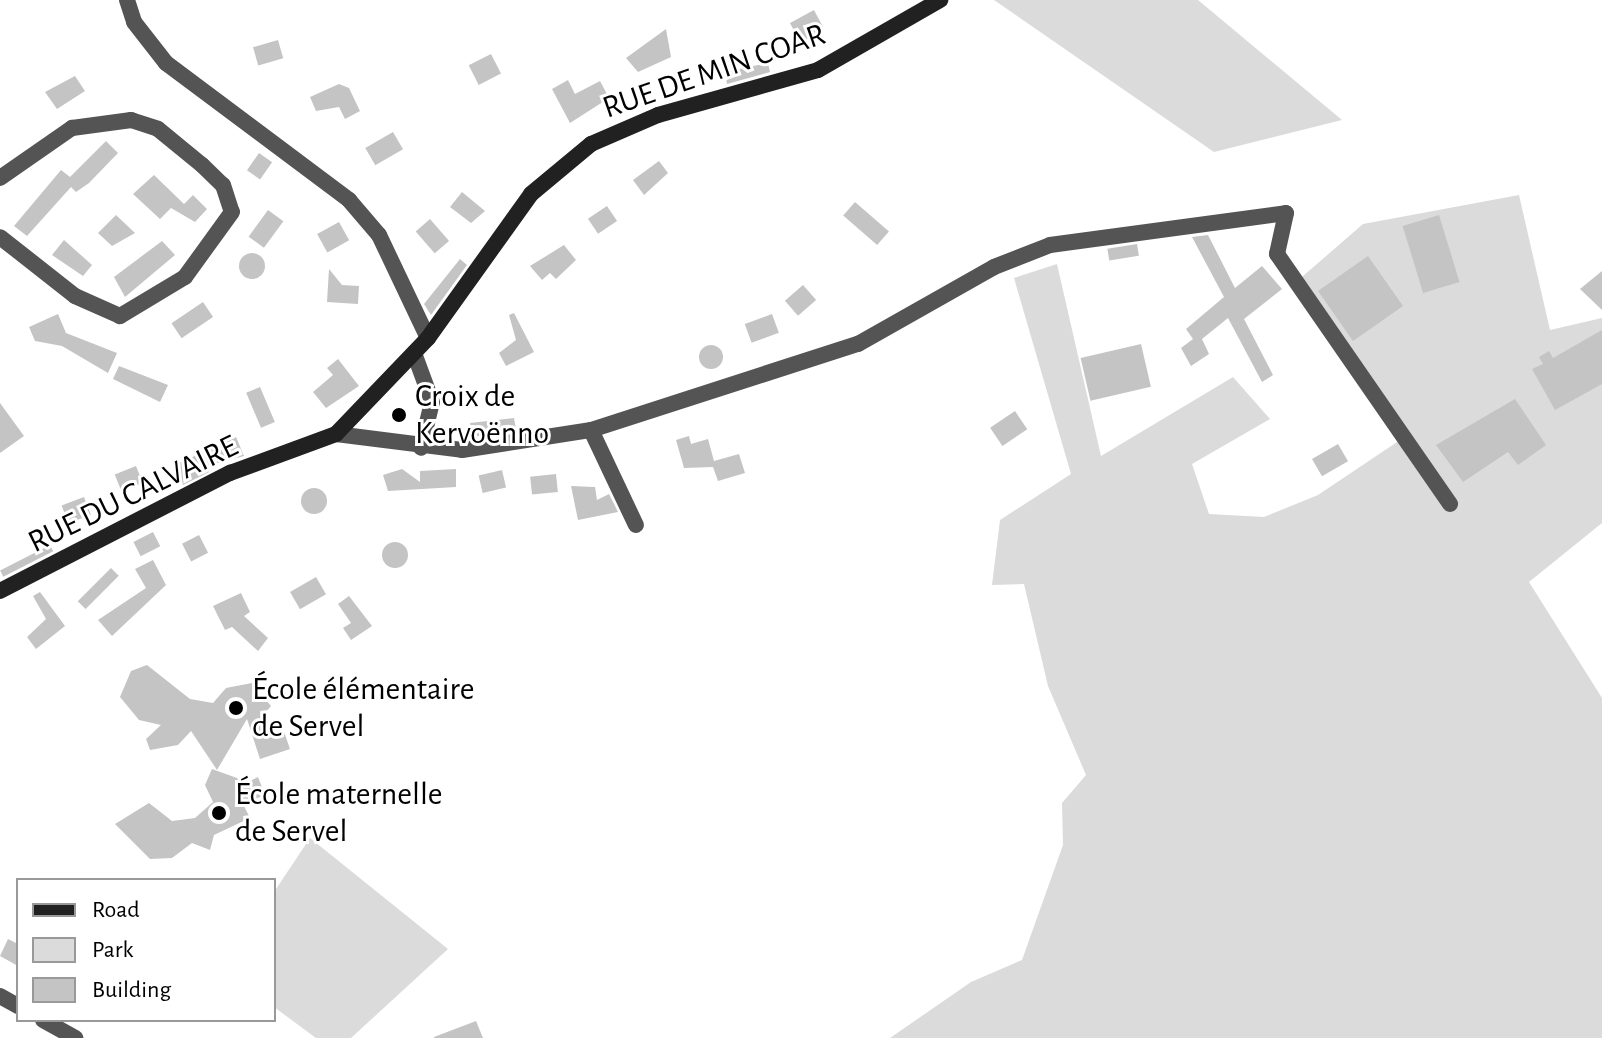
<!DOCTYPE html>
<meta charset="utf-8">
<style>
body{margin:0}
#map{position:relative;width:1602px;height:1038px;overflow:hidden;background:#fff;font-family:"Alegreya Sans",sans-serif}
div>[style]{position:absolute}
.green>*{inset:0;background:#dbdbdb}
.building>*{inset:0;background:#c4c4c4;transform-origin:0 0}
.round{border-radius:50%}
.street>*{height:16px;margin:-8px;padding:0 8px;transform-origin:8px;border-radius:8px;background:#545454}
.secondary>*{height:16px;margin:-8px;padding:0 8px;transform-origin:8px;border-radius:8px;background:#212121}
.dots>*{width:22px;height:22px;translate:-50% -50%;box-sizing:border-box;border:4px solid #fff;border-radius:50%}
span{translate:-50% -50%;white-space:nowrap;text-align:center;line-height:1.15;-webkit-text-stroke:6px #fff;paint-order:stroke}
.street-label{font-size:32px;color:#000}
.poi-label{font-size:32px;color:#000}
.left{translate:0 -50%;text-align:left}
.legend{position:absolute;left:16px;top:878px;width:260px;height:144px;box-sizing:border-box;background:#fff;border:2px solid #999;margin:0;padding:10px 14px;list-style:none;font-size:24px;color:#000}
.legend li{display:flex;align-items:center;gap:16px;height:40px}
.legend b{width:40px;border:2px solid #999}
</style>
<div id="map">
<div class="green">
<i style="clip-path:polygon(994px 0,1198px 0,1342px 120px,1214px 152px)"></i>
<i style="clip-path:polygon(1519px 195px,1550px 330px,1602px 318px,1602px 523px,1529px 582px,1602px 698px,1602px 1038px,890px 1038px,971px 982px,1022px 960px,1063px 845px,1062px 803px,1086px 775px,1048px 686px,1024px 584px,992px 585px,1000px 520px,1071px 474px,1014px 278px,1057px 264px,1101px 456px,1233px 377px,1270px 419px,1192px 464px,1209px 514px,1264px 517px,1318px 495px,1400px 440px,1295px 283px,1363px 224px)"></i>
<i style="clip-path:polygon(310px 838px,448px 949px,351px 1038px,316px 1038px,274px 1007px,274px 892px)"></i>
</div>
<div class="building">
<i style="clip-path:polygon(814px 10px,823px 27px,801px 44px,790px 23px)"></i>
<i style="clip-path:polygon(666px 29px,671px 57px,638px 72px,626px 58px)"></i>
<i style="left:278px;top:40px;width:19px;height:26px;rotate:74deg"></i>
<i style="left:491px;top:54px;width:22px;height:25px;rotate:63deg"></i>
<i style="clip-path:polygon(768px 63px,770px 72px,727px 84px,725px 72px)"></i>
<i style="clip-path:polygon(75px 76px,85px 91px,57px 109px,45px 92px)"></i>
<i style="clip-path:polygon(568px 80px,575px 94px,600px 81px,609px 98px,570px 123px,552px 89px)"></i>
<i style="clip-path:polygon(339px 84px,349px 88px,360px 111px,345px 119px,339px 107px,316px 111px,310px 97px)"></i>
<i style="left:393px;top:132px;width:20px;height:32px;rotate:60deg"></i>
<i style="clip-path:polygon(106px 141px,118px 153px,89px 183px,76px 192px,71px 187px,27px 236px,14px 226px,61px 170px,70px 177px)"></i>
<i style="left:259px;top:153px;width:16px;height:21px;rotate:35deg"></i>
<i style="clip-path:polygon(659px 161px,668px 173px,644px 195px,633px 180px)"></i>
<i style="clip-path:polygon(154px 175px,184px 204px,193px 195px,207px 209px,195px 222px,171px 208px,160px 219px,133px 194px)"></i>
<i style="clip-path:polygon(462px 192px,485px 211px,471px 223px,450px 207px)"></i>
<i style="left:855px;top:202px;width:45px;height:18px;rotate:41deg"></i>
<i style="left:607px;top:206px;width:18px;height:23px;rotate:56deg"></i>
<i style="left:268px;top:210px;width:19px;height:33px;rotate:36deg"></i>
<i style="clip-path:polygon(116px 215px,135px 233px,112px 246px,98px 233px)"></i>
<i style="left:1439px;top:215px;width:70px;height:38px;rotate:73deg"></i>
<i style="left:430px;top:219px;width:29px;height:19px;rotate:49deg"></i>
<i style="left:339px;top:222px;width:21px;height:25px;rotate:61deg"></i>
<i style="clip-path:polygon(1208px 235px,1235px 288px,1262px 266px,1282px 289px,1244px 319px,1273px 375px,1262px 382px,1228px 318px,1202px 339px,1209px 354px,1191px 366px,1181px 348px,1193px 339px,1186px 329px,1224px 297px,1192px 237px)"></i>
<i style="clip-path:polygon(64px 240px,92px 265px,83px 276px,52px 255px)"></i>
<i style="clip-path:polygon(162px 241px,175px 255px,125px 297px,114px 277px)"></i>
<i style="left:1137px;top:244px;width:12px;height:30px;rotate:81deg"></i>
<i style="clip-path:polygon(564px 245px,576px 260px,556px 279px,550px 273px,542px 280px,530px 266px)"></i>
<i class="round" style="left:239px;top:253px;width:26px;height:26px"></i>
<i style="left:1368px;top:256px;width:61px;height:61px;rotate:55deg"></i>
<i style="clip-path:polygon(460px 259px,467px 265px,431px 315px,424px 304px)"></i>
<i style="clip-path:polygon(329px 269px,342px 285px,359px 286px,358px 304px,327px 302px)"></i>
<i style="clip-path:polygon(1602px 271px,1602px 310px,1580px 289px)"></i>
<i style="left:803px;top:285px;width:20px;height:24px;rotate:49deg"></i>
<i style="left:203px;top:302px;width:18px;height:38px;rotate:56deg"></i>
<i style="clip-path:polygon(514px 313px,534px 352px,506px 366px,499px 353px,516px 340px,509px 315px)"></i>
<i style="clip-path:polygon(58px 314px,66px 333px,117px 353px,108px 373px,62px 346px,35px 341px,29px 327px)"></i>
<i style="left:772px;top:314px;width:20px;height:29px;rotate:70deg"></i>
<i style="clip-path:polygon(1602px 330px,1602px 384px,1555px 410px,1532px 369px,1543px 364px,1539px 357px,1549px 351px,1553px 358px)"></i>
<i style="left:1141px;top:344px;width:44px;height:62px;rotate:77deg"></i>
<i class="round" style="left:699px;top:345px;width:24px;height:24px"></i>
<i style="clip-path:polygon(338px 359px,359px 386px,326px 408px,313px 392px,333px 375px,327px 368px)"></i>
<i style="clip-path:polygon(119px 366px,168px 385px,160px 402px,113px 379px)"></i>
<i style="left:260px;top:387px;width:38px;height:15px;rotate:67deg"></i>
<i style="clip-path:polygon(1515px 399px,1546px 445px,1518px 465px,1508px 452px,1463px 482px,1436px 445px)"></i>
<i style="clip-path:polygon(0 403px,24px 436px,0 453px)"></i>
<i style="left:1015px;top:411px;width:22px;height:30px;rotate:56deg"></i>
<i style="clip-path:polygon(514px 418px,516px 430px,472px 437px,470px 423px)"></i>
<i style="clip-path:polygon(689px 436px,691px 444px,708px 439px,714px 461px,739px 454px,745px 473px,718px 481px,713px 467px,684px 468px,676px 440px)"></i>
<i style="clip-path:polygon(236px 437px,244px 456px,206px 466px,209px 472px,183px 485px,175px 465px)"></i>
<i style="left:1338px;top:444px;width:20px;height:30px;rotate:60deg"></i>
<i style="left:136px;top:466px;width:18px;height:23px;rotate:68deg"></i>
<i style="clip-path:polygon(402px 469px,420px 482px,420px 471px,456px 469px,456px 487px,388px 491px,383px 475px)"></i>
<i style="left:502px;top:470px;width:18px;height:24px;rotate:77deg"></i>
<i style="left:556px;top:474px;width:18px;height:26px;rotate:84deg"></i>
<i style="clip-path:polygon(571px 486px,595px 487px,597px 500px,609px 494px,618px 512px,578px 520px)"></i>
<i class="round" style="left:301px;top:488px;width:26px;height:26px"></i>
<i style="left:84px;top:497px;width:19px;height:24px;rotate:69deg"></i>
<i style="left:153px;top:532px;width:16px;height:22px;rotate:63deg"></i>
<i style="left:199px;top:535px;width:20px;height:19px;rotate:63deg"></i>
<i class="round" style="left:382px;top:542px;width:26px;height:26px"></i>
<i style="left:50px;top:545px;width:7px;height:56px;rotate:63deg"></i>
<i style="clip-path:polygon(153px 560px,166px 585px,112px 636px,98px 620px,146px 588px,135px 569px)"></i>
<i style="left:111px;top:568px;width:11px;height:47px;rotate:45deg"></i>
<i style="left:316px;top:577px;width:20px;height:30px;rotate:60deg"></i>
<i style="clip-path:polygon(40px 592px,65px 626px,36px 649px,27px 637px,46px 619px,33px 596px)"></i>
<i style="clip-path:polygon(241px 593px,250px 612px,244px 616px,268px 638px,258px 651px,232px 627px,225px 630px,213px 606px)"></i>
<i style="clip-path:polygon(349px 596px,372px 626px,351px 640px,343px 628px,351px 623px,338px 604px)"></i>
<i style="clip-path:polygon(147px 665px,190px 699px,213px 703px,226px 688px,252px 683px,271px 706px,264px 714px,273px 733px,283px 729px,290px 749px,260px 759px,247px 719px,217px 770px,191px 731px,178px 745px,150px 750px,146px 739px,161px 725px,139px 720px,120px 697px,131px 671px)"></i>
<i style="clip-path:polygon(212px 769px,248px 782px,258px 777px,265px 795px,243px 804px,250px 818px,214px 835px,210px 850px,192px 843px,172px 858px,150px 859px,115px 824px,149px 803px,172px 821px,195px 818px,213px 802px,205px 785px)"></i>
<i style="clip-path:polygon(8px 939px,18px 944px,18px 966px,0 956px)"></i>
<i style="clip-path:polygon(476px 1021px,483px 1038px,434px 1038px,434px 1037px)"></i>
</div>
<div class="street">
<i style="left:127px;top:0;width:23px;rotate:72deg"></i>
<i style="left:134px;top:22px;width:52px;rotate:52deg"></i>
<i style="left:166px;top:63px;width:229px;rotate:36.8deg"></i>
<i style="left:349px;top:200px;width:46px;rotate:49.4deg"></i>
<i style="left:379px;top:235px;width:114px;rotate:64.6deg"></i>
<i style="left:0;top:178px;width:88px;rotate:-34.8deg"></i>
<i style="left:72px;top:128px;width:60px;rotate:-7.7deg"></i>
<i style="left:131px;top:120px;width:28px;rotate:18deg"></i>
<i style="left:158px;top:129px;width:57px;rotate:39.3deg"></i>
<i style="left:202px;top:165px;width:29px;rotate:44deg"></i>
<i style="left:223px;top:185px;width:28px;rotate:72deg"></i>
<i style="left:232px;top:212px;width:80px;rotate:125.9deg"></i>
<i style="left:185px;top:277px;width:76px;rotate:149deg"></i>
<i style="left:120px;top:316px;width:49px;rotate:-156deg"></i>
<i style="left:75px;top:296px;width:95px;rotate:-141.8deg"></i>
<i style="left:414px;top:353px;width:52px;rotate:69.8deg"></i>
<i style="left:432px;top:402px;width:47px;rotate:103.4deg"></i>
<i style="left:591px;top:430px;width:105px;rotate:64.7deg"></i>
<i style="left:336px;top:434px;width:127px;rotate:7.2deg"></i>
<i style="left:462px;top:450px;width:131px;rotate:-8.8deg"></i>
<i style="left:591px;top:430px;width:281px;rotate:-17.9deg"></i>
<i style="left:858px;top:344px;width:156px;rotate:-29.5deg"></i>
<i style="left:994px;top:267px;width:60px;rotate:-21.4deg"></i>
<i style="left:1050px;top:245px;width:238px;rotate:-7.7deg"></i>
<i style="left:1286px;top:213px;width:42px;rotate:102.4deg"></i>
<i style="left:1277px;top:254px;width:304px;rotate:55.3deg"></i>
<i style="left:0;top:996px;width:21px;rotate:29deg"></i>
<i style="left:43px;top:1020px;width:37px;rotate:29deg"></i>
</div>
<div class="secondary">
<i style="left:0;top:591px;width:259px;rotate:-27.2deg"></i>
<i style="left:230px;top:473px;width:113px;rotate:-20.2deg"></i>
<i style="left:336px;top:434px;width:133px;rotate:-46.2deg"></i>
<i style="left:428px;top:338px;width:177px;rotate:-54.4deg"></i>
<i style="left:531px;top:194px;width:78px;rotate:-39.8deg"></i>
<i style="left:591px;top:144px;width:73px;rotate:-23.4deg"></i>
<i style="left:658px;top:115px;width:166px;rotate:-15.7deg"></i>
<i style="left:818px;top:70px;width:141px;rotate:-29.8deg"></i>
</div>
<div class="dots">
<i style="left:399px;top:415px;background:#000"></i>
<i style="left:236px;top:708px;background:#000"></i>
<i style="left:219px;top:813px;background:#000"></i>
</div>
<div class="street-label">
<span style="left:714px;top:71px;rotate:-19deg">RUE DE MIN COAR</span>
<span style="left:133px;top:494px;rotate:-26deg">RUE DU CALVAIRE</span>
</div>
<div class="poi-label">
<span class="left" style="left:415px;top:415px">Croix de<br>Kervoënno</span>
<span class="left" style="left:252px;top:708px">École élémentaire<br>de Servel</span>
<span class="left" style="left:235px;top:813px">École maternelle<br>de Servel</span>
</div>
<ul class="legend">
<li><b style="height:10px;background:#212121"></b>Road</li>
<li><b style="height:22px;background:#dbdbdb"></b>Park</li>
<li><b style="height:22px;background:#c4c4c4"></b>Building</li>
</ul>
</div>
